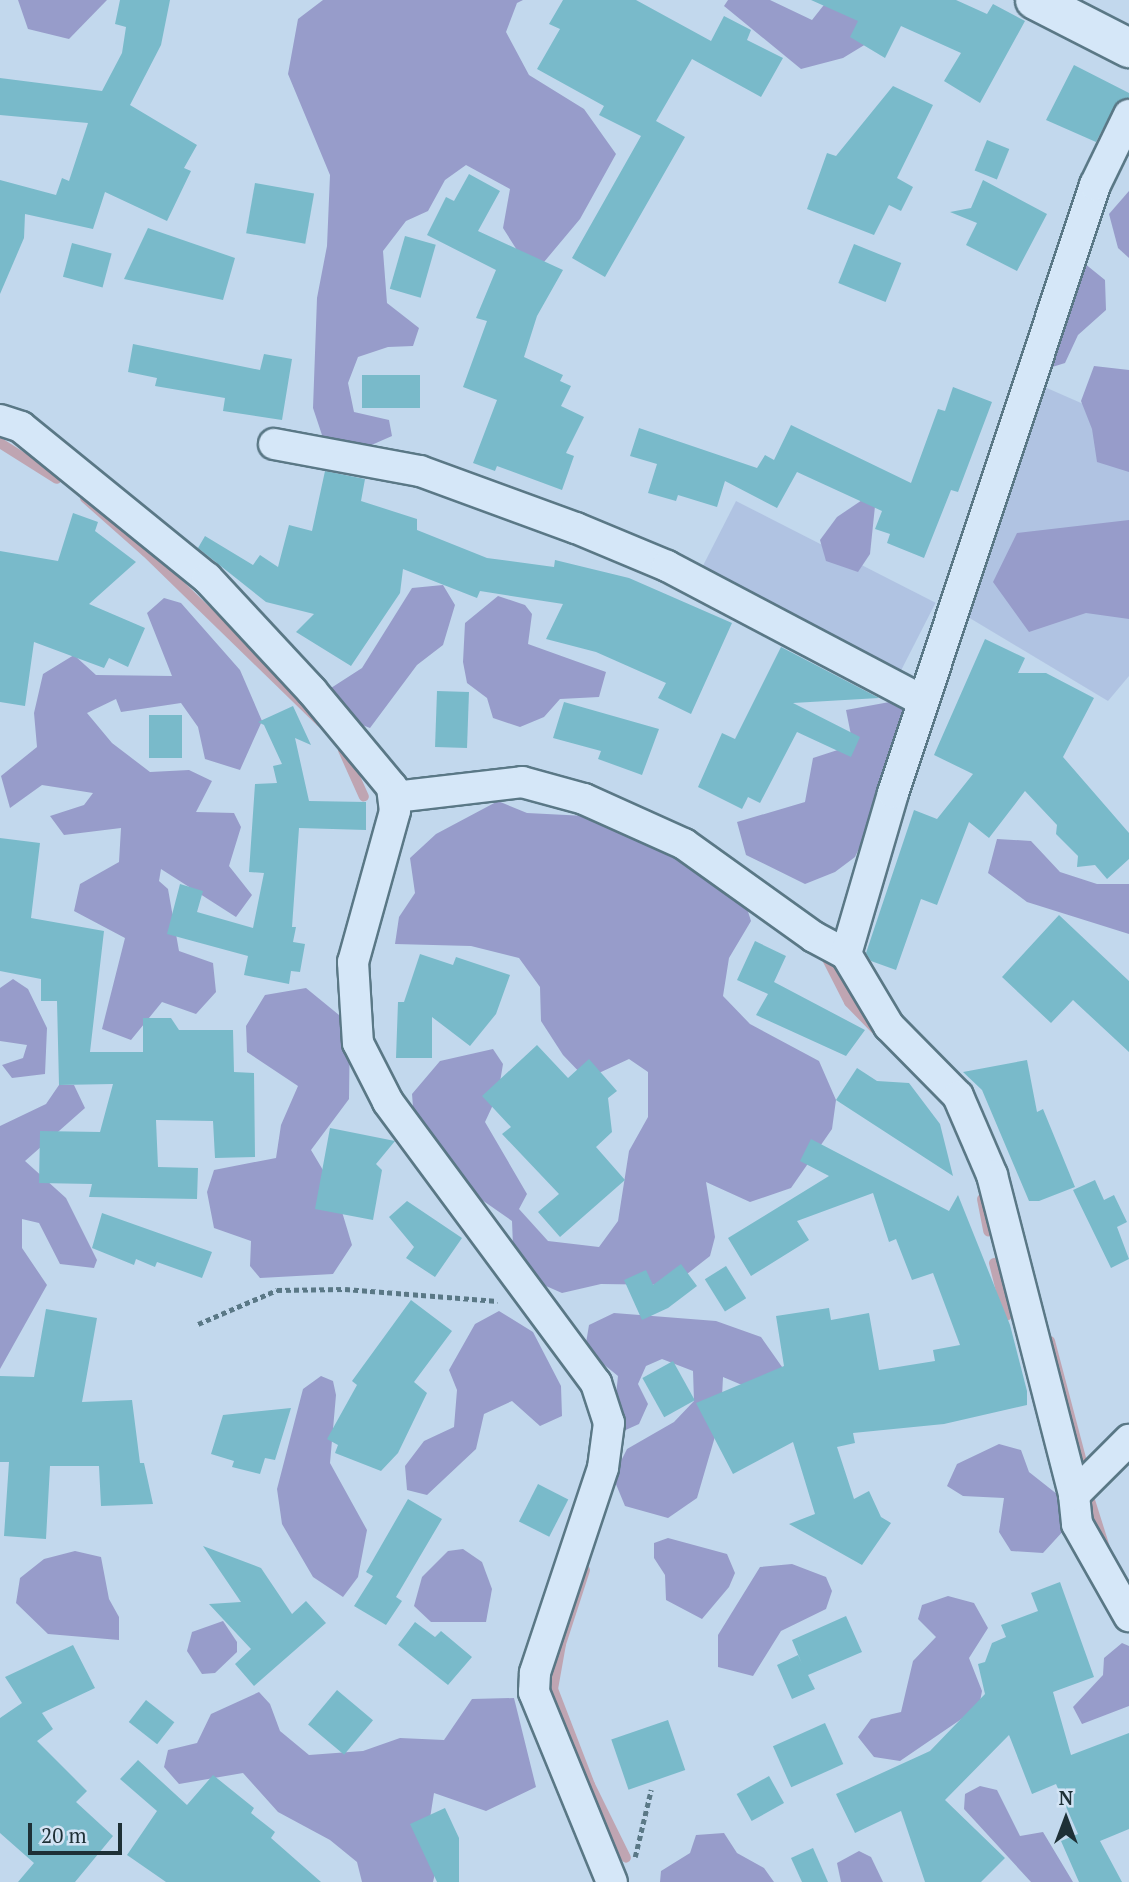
<!DOCTYPE html>
<style>
body{margin:0}
#map{position:relative;width:1129px;height:1882px;overflow:hidden;background:#c2d8ed;font-family:"PT Serif",serif}
div>[style]{position:absolute}
.farmland>*{inset:0;background:#b0c3e2;transform-origin:0 0}
.green>*{inset:0;background:#979cca}
.stream>*{height:10px;margin:-5px;padding:0 5px;transform-origin:5px;border-radius:5px;background:#bfa5b2}
.building>*{inset:0;background:#79baca;transform-origin:0 0}
.path>*{height:4.5px;margin-top:-2.25px;transform-origin:0;background:repeating-linear-gradient(90deg,#5a7886 0 5px,transparent 0 8.5px)}
.roads{filter:drop-shadow(2px 0 #5a7886) drop-shadow(-2px 0 #5a7886) drop-shadow(0 2px #5a7886) drop-shadow(0 -2px #5a7886)}
.street>*{height:30px;margin:-15px;padding:0 15px;transform-origin:15px;border-radius:15px;background:#d5e7f8}
.secondary>*{height:38px;margin:-19px;padding:0 19px;transform-origin:19px;border-radius:19px;background:#d5e7f8}
span{translate:-50% -50%;white-space:nowrap;text-align:center;line-height:1.15;-webkit-text-stroke:5px #d2e3f4;paint-order:stroke}
.north{position:absolute;left:1031px;top:1784px;width:70px;height:70px;-webkit-text-stroke:5px #d2e3f4;paint-order:stroke;rotate:0deg;font-size:19px;font-weight:700;line-height:28px;text-align:center;color:#1e3036}
.north::after{content:'';display:block;margin:auto;width:24px;height:32px;background:#1e3036;clip-path:polygon(50% 0,100% 100%,50% 72%,0 100%)}
.scale{position:absolute;left:28px;top:1823px;width:94px;height:32px;box-sizing:border-box;border:4px solid #1e3036;border-top:0;padding-left:9px;font-size:21px;line-height:24px;white-space:nowrap;color:#1e3036;-webkit-text-stroke:5px #d2e3f4;paint-order:stroke}
</style>
<div id="map">
<div class="farmland">
<i style="clip-path:polygon(1040px 385px,1129px 424px,1129px 676px,1108px 701px,963px 614px)"></i>
<i style="left:736px;top:501px;width:224px;height:82px;rotate:27deg"></i>
</div>
<div class="green">
<i style="clip-path:polygon(18px 0,107px 0,69px 39px,28px 29px)"></i>
<i style="clip-path:polygon(323px 0,523px 0,517px 3px,506px 32px,529px 75px,584px 109px,616px 154px,580px 219px,544px 262px,522px 258px,503px 228px,510px 189px,466px 165px,445px 180px,428px 211px,406px 221px,383px 251px,387px 303px,419px 328px,413px 346px,388px 347px,358px 357px,348px 383px,354px 412px,389px 420px,392px 436px,367px 447px,323px 438px,313px 408px,317px 298px,327px 246px,330px 175px,288px 74px,298px 19px)"></i>
<i style="clip-path:polygon(728px 0,770px 0,812px 20px,827px 1px,852px 0,866px 44px,843px 58px,801px 69px,724px 6px)"></i>
<i style="clip-path:polygon(1129px 191px,1129px 258px,1118px 248px,1109px 214px)"></i>
<i style="clip-path:polygon(1084px 263px,1105px 280px,1106px 310px,1078px 335px,1065px 363px,1049px 368px)"></i>
<i style="clip-path:polygon(1094px 366px,1129px 370px,1129px 472px,1097px 462px,1092px 429px,1081px 401px)"></i>
<i style="clip-path:polygon(871px 494px,875px 506px,870px 554px,858px 572px,826px 561px,820px 540px,837px 517px)"></i>
<i style="clip-path:polygon(1129px 520px,1129px 619px,1086px 613px,1029px 632px,993px 582px,1017px 533px)"></i>
<i style="clip-path:polygon(443px 585px,455px 605px,443px 645px,417px 665px,370px 728px,344px 718px,331px 688px,362px 668px,412px 588px)"></i>
<i style="clip-path:polygon(498px 596px,525px 605px,532px 614px,528px 644px,606px 672px,599px 697px,560px 699px,544px 717px,520px 727px,493px 718px,487px 698px,467px 683px,463px 662px,465px 623px)"></i>
<i style="clip-path:polygon(164px 598px,181px 603px,240px 670px,262px 721px,240px 770px,205px 759px,198px 727px,181px 703px,121px 712px,116px 699px,87px 713px,112px 743px,150px 772px,189px 770px,212px 781px,196px 812px,234px 813px,241px 827px,229px 866px,252px 895px,236px 917px,161px 869px,159px 881px,168px 889px,179px 951px,213px 963px,216px 992px,196px 1014px,162px 1002px,131px 1040px,102px 1029px,125px 938px,74px 911px,80px 884px,119px 862px,121px 828px,64px 835px,50px 816px,84px 805px,93px 793px,42px 785px,10px 808px,1px 776px,37px 747px,34px 713px,43px 674px,74px 655px,96px 675px,172px 676px,147px 613px)"></i>
<i style="clip-path:polygon(895px 701px,908px 706px,872px 820px,855px 857px,835px 872px,805px 884px,746px 855px,737px 822px,805px 802px,813px 758px,853px 745px,846px 710px)"></i>
<i style="clip-path:polygon(498px 801px,527px 813px,586px 816px,635px 836px,744px 899px,751px 921px,729px 958px,723px 996px,750px 1024px,819px 1061px,836px 1100px,832px 1129px,791px 1188px,750px 1202px,706px 1182px,715px 1237px,710px 1256px,673px 1285px,601px 1284px,562px 1293px,514px 1272px,512px 1221px,482px 1200px,414px 1120px,412px 1094px,440px 1061px,493px 1049px,503px 1064px,498px 1094px,485px 1122px,527px 1194px,519px 1209px,548px 1241px,599px 1247px,618px 1221px,629px 1151px,648px 1117px,648px 1072px,629px 1059px,586px 1079px,563px 1055px,541px 1021px,540px 987px,519px 958px,471px 946px,395px 944px,399px 917px,415px 893px,410px 858px,436px 834px)"></i>
<i style="clip-path:polygon(997px 839px,1031px 841px,1060px 872px,1097px 884px,1129px 884px,1129px 934px,1027px 902px,988px 873px)"></i>
<i style="clip-path:polygon(13px 979px,28px 989px,47px 1028px,45px 1074px,12px 1078px,2px 1065px,23px 1058px,27px 1045px,0 1041px,0 988px)"></i>
<i style="clip-path:polygon(306px 988px,350px 1024px,349px 1099px,311px 1150px,336px 1192px,352px 1245px,333px 1274px,260px 1278px,250px 1266px,251px 1241px,214px 1228px,207px 1192px,214px 1170px,276px 1158px,281px 1125px,298px 1086px,247px 1052px,246px 1026px,265px 995px)"></i>
<i style="clip-path:polygon(59px 1085px,74px 1085px,85px 1108px,25px 1161px,66px 1198px,97px 1260px,94px 1268px,60px 1264px,39px 1223px,22px 1219px,22px 1248px,47px 1285px,0 1369px,0 1126px,46px 1104px)"></i>
<i style="clip-path:polygon(499px 1311px,533px 1332px,561px 1386px,562px 1416px,540px 1426px,512px 1401px,484px 1414px,476px 1449px,427px 1495px,407px 1490px,405px 1466px,424px 1441px,454px 1427px,457px 1390px,449px 1370px,475px 1324px)"></i>
<i style="clip-path:polygon(614px 1313px,716px 1321px,761px 1337px,799px 1391px,768px 1396px,723px 1377px,721px 1416px,697px 1498px,668px 1518px,625px 1506px,613px 1477px,627px 1449px,674px 1422px,694px 1401px,693px 1371px,662px 1359px,646px 1366px,638px 1384px,648px 1404px,639px 1424px,619px 1433px,600px 1411px,616px 1395px,618px 1376px,585px 1349px,589px 1325px)"></i>
<i style="clip-path:polygon(321px 1376px,333px 1381px,336px 1395px,330px 1463px,367px 1530px,358px 1577px,343px 1597px,313px 1577px,282px 1524px,277px 1489px,303px 1389px)"></i>
<i style="clip-path:polygon(999px 1444px,1021px 1450px,1029px 1472px,1067px 1502px,1065px 1529px,1043px 1553px,1011px 1551px,999px 1532px,1004px 1498px,963px 1496px,947px 1486px,957px 1464px)"></i>
<i style="clip-path:polygon(668px 1538px,727px 1554px,735px 1573px,729px 1587px,702px 1619px,666px 1600px,665px 1575px,654px 1558px,654px 1543px)"></i>
<i style="clip-path:polygon(463px 1549px,482px 1562px,492px 1589px,486px 1622px,431px 1622px,414px 1606px,422px 1577px,448px 1551px)"></i>
<i style="clip-path:polygon(75px 1551px,101px 1557px,109px 1599px,119px 1617px,119px 1640px,48px 1634px,16px 1603px,20px 1578px,44px 1559px)"></i>
<i style="clip-path:polygon(792px 1564px,826px 1577px,832px 1591px,826px 1609px,781px 1631px,753px 1676px,718px 1667px,718px 1635px,760px 1567px)"></i>
<i style="clip-path:polygon(948px 1596px,974px 1603px,988px 1628px,969px 1658px,982px 1691px,979px 1707px,900px 1761px,874px 1757px,858px 1737px,871px 1719px,901px 1712px,913px 1661px,936px 1637px,918px 1619px,922px 1605px)"></i>
<i style="clip-path:polygon(223px 1621px,237px 1642px,237px 1652px,215px 1673px,202px 1674px,187px 1651px,192px 1632px)"></i>
<i style="clip-path:polygon(1122px 1643px,1129px 1646px,1129px 1706px,1082px 1724px,1073px 1707px,1103px 1675px,1104px 1658px)"></i>
<i style="clip-path:polygon(259px 1692px,270px 1704px,280px 1731px,309px 1755px,363px 1751px,400px 1738px,444px 1740px,472px 1699px,514px 1698px,536px 1787px,486px 1811px,434px 1793px,428px 1831px,438px 1861px,433px 1882px,362px 1882px,357px 1862px,330px 1840px,278px 1812px,243px 1773px,179px 1784px,164px 1767px,168px 1750px,197px 1743px,211px 1714px)"></i>
<i style="clip-path:polygon(980px 1786px,997px 1790px,1020px 1836px,1043px 1832px,1073px 1882px,1031px 1882px,964px 1809px,965px 1794px)"></i>
<i style="clip-path:polygon(724px 1833px,737px 1853px,764px 1868px,774px 1882px,660px 1882px,661px 1871px,690px 1853px,696px 1835px)"></i>
<i style="clip-path:polygon(859px 1851px,871px 1857px,883px 1882px,841px 1882px,837px 1863px)"></i>
</div>
<div class="stream">
<i style="left:0;top:443px;width:67px;rotate:32.3deg"></i>
<i style="left:85px;top:498px;width:81px;rotate:41.5deg"></i>
<i style="left:146px;top:552px;width:244px;rotate:44.2deg"></i>
<i style="left:343px;top:750px;width:51px;rotate:65.9deg"></i>
<i style="left:825px;top:955px;width:53px;rotate:62.9deg"></i>
<i style="left:849px;top:1002px;width:45px;rotate:45.9deg"></i>
<i style="left:982px;top:1199px;width:33px;rotate:79deg"></i>
<i style="left:994px;top:1263px;width:54px;rotate:76deg"></i>
<i style="left:1050px;top:1341px;width:125px;rotate:75.2deg"></i>
<i style="left:1088px;top:1494px;width:57px;rotate:72.5deg"></i>
<i style="left:585px;top:1570px;width:78px;rotate:108deg"></i>
<i style="left:561px;top:1644px;width:46px;rotate:100.1deg"></i>
<i style="left:553px;top:1689px;width:103px;rotate:68.9deg"></i>
<i style="left:590px;top:1785px;width:81px;rotate:63.7deg"></i>
</div>
<div class="building">
<i style="clip-path:polygon(120px 0,170px 0,161px 45px,130px 105px,197px 145px,184px 168px,191px 171px,167px 221px,105px 192px,93px 229px,25px 214px,24px 238px,0 294px,0 180px,56px 195px,62px 178px,69px 181px,88px 123px,0 115px,0 78px,102px 91px,122px 53px,126px 27px,115px 24px)"></i>
<i style="clip-path:polygon(563px 0,636px 0,711px 41px,724px 16px,751px 30px,747px 40px,783px 58px,761px 97px,692px 59px,656px 121px,685px 137px,605px 277px,572px 258px,641px 136px,599px 115px,604px 106px,537px 69px,560px 29px,549px 24px)"></i>
<i style="clip-path:polygon(811px 0,956px 0,987px 14px,993px 4px,1025px 21px,980px 103px,944px 81px,961px 53px,901px 26px,885px 58px,850px 37px,858px 21px)"></i>
<i style="clip-path:polygon(1074px 65px,1129px 93px,1129px 98px,1114px 107px,1096px 142px,1046px 120px)"></i>
<i style="clip-path:polygon(893px 86px,933px 105px,897px 178px,913px 187px,901px 211px,889px 205px,874px 235px,807px 209px,827px 153px,836px 156px)"></i>
<i style="left:987px;top:140px;width:24px;height:33px;rotate:22deg"></i>
<i style="clip-path:polygon(469px 174px,500px 191px,478px 231px,563px 270px,537px 316px,524px 357px,563px 375px,560px 381px,571px 386px,561px 406px,584px 417px,566px 453px,574px 456px,562px 490px,497px 466px,495px 471px,473px 463px,497px 400px,463px 387px,487px 321px,476px 318px,496px 270px,427px 235px,446px 197px,454px 201px)"></i>
<i style="clip-path:polygon(983px 180px,1047px 214px,1017px 271px,966px 245px,977px 223px,950px 212px,971px 208px)"></i>
<i style="left:255px;top:183px;width:60px;height:51px;rotate:10deg"></i>
<i style="clip-path:polygon(148px 228px,235px 258px,223px 300px,124px 279px)"></i>
<i style="left:405px;top:236px;width:32px;height:55px;rotate:16deg"></i>
<i style="left:72px;top:243px;width:41px;height:35px;rotate:15deg"></i>
<i style="left:854px;top:244px;width:51px;height:42px;rotate:22deg"></i>
<i style="clip-path:polygon(133px 344px,260px 370px,264px 354px,292px 359px,282px 420px,223px 411px,225px 398px,155px 386px,157px 378px,128px 372px)"></i>
<i style="left:362px;top:375px;width:58px;height:33px"></i>
<i style="clip-path:polygon(953px 387px,992px 402px,958px 492px,951px 490px,924px 558px,887px 543px,890px 534px,875px 529px,882px 511px,797px 472px,777px 508px,725px 481px,717px 507px,678px 495px,676px 501px,648px 493px,657px 464px,630px 456px,639px 428px,757px 468px,765px 455px,774px 460px,791px 425px,911px 483px,938px 409px,945px 411px)"></i>
<i style="clip-path:polygon(325px 471px,365px 479px,361px 501px,417px 519px,417px 530px,487px 558px,554px 567px,555px 560px,629px 578px,732px 623px,691px 714px,658px 698px,666px 683px,596px 652px,546px 639px,563px 604px,480px 591px,477px 598px,403px 569px,400px 593px,351px 666px,296px 632px,314px 614px,266px 602px,198px 548px,205px 536px,253px 565px,260px 555px,278px 567px,289px 525px,312px 531px)"></i>
<i style="clip-path:polygon(73px 513px,98px 522px,95px 531px,136px 562px,89px 604px,145px 628px,128px 667px,109px 658px,104px 668px,34px 642px,25px 706px,0 702px,0 551px,58px 561px)"></i>
<i style="clip-path:polygon(985px 639px,1025px 658px,1018px 673px,1046px 673px,1094px 698px,1063px 757px,1129px 833px,1129px 859px,1107px 879px,1095px 865px,1077px 867px,1078px 856px,1056px 834px,1057px 825px,1025px 791px,989px 838px,969px 822px,937px 905px,921px 899px,896px 970px,871px 961px,866px 953px,914px 810px,937px 819px,973px 774px,934px 755px)"></i>
<i style="clip-path:polygon(781px 647px,879px 698px,793px 703px,860px 737px,851px 757px,797px 732px,760px 803px,748px 797px,742px 809px,698px 787px,722px 733px,735px 739px)"></i>
<i style="left:437px;top:691px;width:32px;height:56px;rotate:2deg"></i>
<i style="clip-path:polygon(564px 702px,659px 729px,642px 775px,598px 759px,601px 751px,553px 738px)"></i>
<i style="clip-path:polygon(293px 706px,311px 745px,295px 738px,309px 801px,366px 802px,366px 830px,299px 828px,292px 927px,296px 927px,293px 942px,305px 944px,300px 972px,291px 971px,289px 984px,244px 975px,248px 956px,167px 934px,180px 884px,203px 891px,197px 912px,253px 928px,264px 873px,249px 872px,255px 784px,277px 783px,273px 766px,282px 764px,264px 725px,258px 722px)"></i>
<i style="left:182px;top:715px;width:43px;height:33px;rotate:90deg"></i>
<i style="clip-path:polygon(0 838px,40px 843px,31px 918px,104px 931px,90px 1052px,143px 1052px,143px 1018px,171px 1018px,179px 1030px,233px 1030px,234px 1072px,254px 1073px,255px 1157px,215px 1158px,213px 1121px,156px 1120px,158px 1167px,198px 1168px,197px 1199px,89px 1197px,92px 1184px,39px 1183px,40px 1131px,100px 1132px,113px 1084px,59px 1085px,57px 1001px,41px 1001px,41px 979px,0 971px)"></i>
<i style="clip-path:polygon(1059px 915px,1129px 981px,1129px 1052px,1073px 1000px,1051px 1023px,1002px 977px)"></i>
<i style="clip-path:polygon(755px 941px,786px 956px,774px 982px,865px 1030px,846px 1056px,756px 1015px,768px 994px,737px 980px)"></i>
<i style="clip-path:polygon(420px 954px,453px 965px,456px 957px,510px 975px,496px 1014px,470px 1046px,432px 1017px,432px 1058px,396px 1058px,398px 1002px,404px 1002px)"></i>
<i style="clip-path:polygon(537px 1045px,568px 1078px,589px 1059px,617px 1091px,608px 1098px,612px 1132px,596px 1147px,625px 1180px,560px 1237px,538px 1212px,559px 1194px,502px 1134px,511px 1127px,482px 1096px)"></i>
<i style="clip-path:polygon(1027px 1060px,1037px 1112px,1043px 1109px,1075px 1187px,1039px 1201px,1029px 1201px,982px 1090px,963px 1072px)"></i>
<i style="clip-path:polygon(857px 1068px,877px 1081px,909px 1083px,940px 1124px,953px 1176px,836px 1100px)"></i>
<i style="clip-path:polygon(330px 1128px,395px 1141px,376px 1164px,382px 1170px,373px 1220px,315px 1209px)"></i>
<i style="clip-path:polygon(811px 1139px,949px 1211px,958px 1195px,1010px 1325px,1027px 1391px,1027px 1405px,944px 1424px,853px 1433px,855px 1443px,837px 1447px,854px 1499px,869px 1491px,881px 1517px,891px 1523px,862px 1565px,789px 1524px,815px 1514px,793px 1442px,733px 1474px,696px 1403px,784px 1366px,776px 1316px,829px 1308px,831px 1320px,869px 1313px,879px 1370px,935px 1361px,933px 1350px,960px 1345px,933px 1273px,912px 1280px,896px 1239px,889px 1242px,873px 1193px,797px 1221px,809px 1240px,751px 1276px,728px 1238px,829px 1176px,800px 1161px)"></i>
<i style="clip-path:polygon(1095px 1180px,1104px 1200px,1114px 1195px,1127px 1222px,1117px 1227px,1129px 1259px,1111px 1268px,1073px 1190px)"></i>
<i style="clip-path:polygon(407px 1201px,462px 1238px,435px 1277px,406px 1258px,414px 1247px,389px 1217px)"></i>
<i style="clip-path:polygon(102px 1213px,212px 1252px,202px 1278px,157px 1262px,155px 1267px,136px 1259px,134px 1265px,92px 1248px)"></i>
<i style="clip-path:polygon(681px 1264px,697px 1286px,668px 1308px,642px 1320px,624px 1280px,646px 1270px,653px 1285px)"></i>
<i style="left:726px;top:1266px;width:38px;height:25px;rotate:58deg"></i>
<i style="clip-path:polygon(411px 1300px,452px 1331px,414px 1382px,427px 1393px,398px 1453px,381px 1471px,335px 1453px,338px 1445px,327px 1439px,357px 1385px,352px 1381px)"></i>
<i style="clip-path:polygon(46px 1309px,97px 1318px,82px 1402px,132px 1400px,140px 1463px,144px 1463px,153px 1504px,101px 1506px,99px 1466px,50px 1466px,46px 1539px,4px 1536px,9px 1462px,0 1462px,0 1376px,34px 1377px)"></i>
<i style="left:673px;top:1361px;width:45px;height:35px;rotate:61deg"></i>
<i style="clip-path:polygon(291px 1408px,275px 1460px,265px 1458px,260px 1474px,232px 1467px,234px 1461px,211px 1454px,223px 1415px)"></i>
<i style="left:538px;top:1484px;width:34px;height:42px;rotate:27deg"></i>
<i style="clip-path:polygon(408px 1499px,442px 1519px,396px 1597px,402px 1601px,386px 1625px,354px 1606px,373px 1576px,366px 1572px)"></i>
<i style="clip-path:polygon(203px 1546px,261px 1568px,292px 1614px,306px 1601px,326px 1623px,254px 1686px,235px 1664px,251px 1649px,209px 1604px,241px 1602px)"></i>
<i style="clip-path:polygon(1060px 1582px,1094px 1677px,1053px 1692px,1071px 1755px,1129px 1733px,1129px 1829px,1100px 1841px,1122px 1882px,1079px 1882px,1061px 1841px,1078px 1834px,1056px 1784px,1032px 1794px,1009px 1735px,945px 1800px,1005px 1858px,981px 1882px,925px 1882px,901px 1811px,855px 1833px,836px 1794px,930px 1751px,985px 1694px,978px 1664px,985px 1662px,992px 1643px,1006px 1637px,1001px 1625px,1038px 1611px,1031px 1593px)"></i>
<i style="clip-path:polygon(846px 1616px,862px 1652px,808px 1675px,815px 1689px,792px 1699px,777px 1665px,798px 1655px,802px 1664px,792px 1640px)"></i>
<i style="clip-path:polygon(415px 1622px,435px 1637px,441px 1631px,472px 1657px,448px 1685px,398px 1645px)"></i>
<i style="clip-path:polygon(73px 1645px,95px 1688px,42px 1713px,53px 1729px,37px 1741px,87px 1791px,76px 1802px,113px 1836px,75px 1882px,18px 1882px,34px 1863px,0 1833px,0 1718px,22px 1703px,5px 1677px)"></i>
<i style="left:337px;top:1690px;width:47px;height:45px;rotate:40deg"></i>
<i style="left:146px;top:1700px;width:36px;height:28px;rotate:38deg"></i>
<i style="left:668px;top:1720px;width:53px;height:60px;rotate:71deg"></i>
<i style="left:825px;top:1723px;width:45px;height:57px;rotate:66deg"></i>
<i style="clip-path:polygon(138px 1760px,187px 1805px,213px 1775px,254px 1808px,251px 1813px,275px 1832px,271px 1838px,321px 1882px,166px 1882px,127px 1855px,157px 1811px,120px 1779px)"></i>
<i style="left:769px;top:1776px;width:31px;height:37px;rotate:61deg"></i>
<i style="clip-path:polygon(445px 1808px,459px 1838px,459px 1882px,437px 1882px,410px 1824px)"></i>
<i style="clip-path:polygon(813px 1848px,828px 1882px,802px 1882px,791px 1858px)"></i>
</div>
<div class="path">
<i style="left:198px;top:1324px;width:86px;rotate:-23.3deg"></i>
<i style="left:277px;top:1290px;width:68px;rotate:-0.8deg"></i>
<i style="left:345px;top:1289px;width:153px;rotate:4.5deg"></i>
<i style="left:635px;top:1857px;width:69px;rotate:-76.6deg"></i>
</div>
<div class="roads">
<div class="street">
<i style="left:0;top:420px;width:22px;rotate:18deg"></i>
<i style="left:21px;top:427px;width:240px;rotate:39.1deg"></i>
<i style="left:207px;top:578px;width:154px;rotate:47.1deg"></i>
<i style="left:312px;top:691px;width:125px;rotate:50.2deg"></i>
<i style="left:392px;top:787px;width:24px;rotate:83deg"></i>
<i style="left:395px;top:811px;width:157px;rotate:105.5deg"></i>
<i style="left:353px;top:962px;width:81px;rotate:86.5deg"></i>
<i style="left:358px;top:1043px;width:66px;rotate:63deg"></i>
<i style="left:388px;top:1102px;width:350px;rotate:53.5deg"></i>
<i style="left:596px;top:1383px;width:42px;rotate:72deg"></i>
<i style="left:609px;top:1423px;width:45px;rotate:97.6deg"></i>
<i style="left:603px;top:1468px;width:216px;rotate:108.4deg"></i>
<i style="left:535px;top:1673px;width:19px;rotate:93deg"></i>
<i style="left:534px;top:1692px;width:205px;rotate:67.7deg"></i>
<i style="left:274px;top:444px;width:148px;rotate:10.5deg"></i>
<i style="left:420px;top:471px;width:166px;rotate:20.1deg"></i>
<i style="left:576px;top:528px;width:99px;rotate:22.7deg"></i>
<i style="left:667px;top:566px;width:289px;rotate:27.8deg"></i>
<i style="left:395px;top:797px;width:128px;rotate:-6.7deg"></i>
<i style="left:522px;top:782px;width:64px;rotate:15.3deg"></i>
<i style="left:584px;top:799px;width:110px;rotate:24.2deg"></i>
<i style="left:684px;top:844px;width:160px;rotate:35.6deg"></i>
<i style="left:814px;top:937px;width:36px;rotate:28deg"></i>
<i style="left:846px;top:954px;width:84px;rotate:59.2deg"></i>
<i style="left:889px;top:1026px;width:98px;rotate:45.4deg"></i>
<i style="left:958px;top:1096px;width:86px;rotate:66.7deg"></i>
<i style="left:992px;top:1175px;width:330px;rotate:75.6deg"></i>
<i style="left:1074px;top:1495px;width:29px;rotate:84deg"></i>
<i style="left:1077px;top:1524px;width:106px;rotate:60.5deg"></i>
<i style="left:846px;top:954px;width:168px;rotate:-73.7deg"></i>
<i style="left:893px;top:793px;width:641px;rotate:-71.62deg"></i>
<i style="left:1095px;top:185px;width:78px;rotate:-64.1deg"></i>
<i style="left:1074px;top:1495px;width:78px;rotate:-45deg"></i>
</div>
<div class="secondary">
<i style="left:1035px;top:0;width:106px;rotate:27.1deg"></i>
</div>
</div>
<div class="north">N</div>
<div class="scale">20 m</div>
</div>
